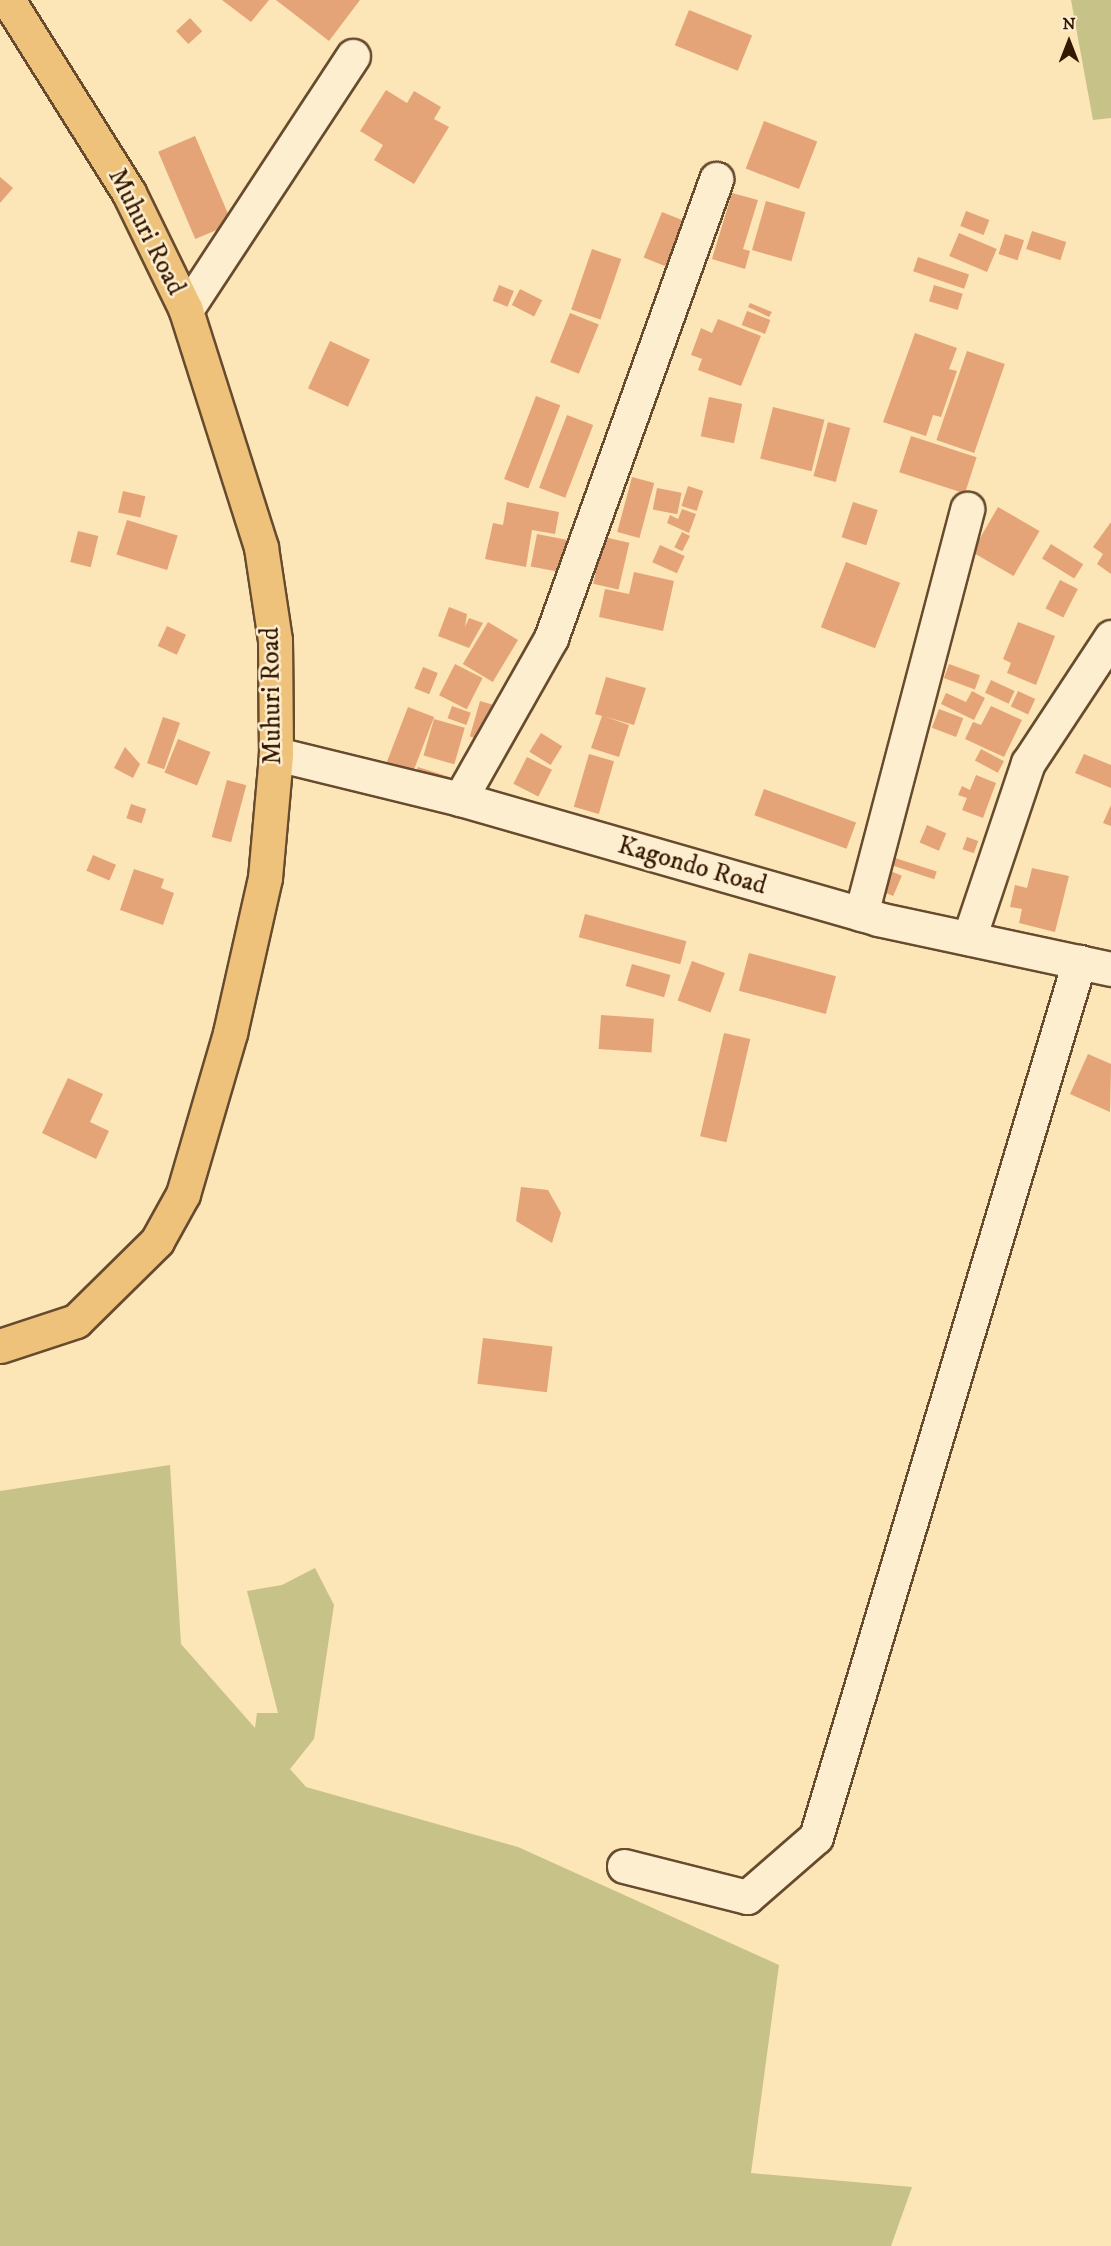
<!DOCTYPE html>
<style>
body{margin:0}
#map{position:relative;width:1111px;height:2246px;overflow:hidden;background:#fce5b6;font-family:"IM FELL DW Pica",serif}
div>[style]{position:absolute}
.green>*{inset:0;background:#c7c288}
.building>*{inset:0;background:#e5a477;transform-origin:0 0}
.roads{filter:drop-shadow(2px 0 #674b2e) drop-shadow(-2px 0 #674b2e) drop-shadow(0 2px #674b2e) drop-shadow(0 -2px #674b2e)}
.minor>*{height:33px;margin:-16.5px;padding:0 16.5px;transform-origin:16.5px;border-radius:16.5px;background:#fdeed0}
.major>*{height:33px;margin:-16.5px;padding:0 16.5px;transform-origin:16.5px;border-radius:16.5px;background:#eec27b}
span{translate:-50% -50%;white-space:nowrap;text-align:center;line-height:1.15;-webkit-text-stroke:5px #fdeed0;paint-order:stroke}
.street-label{font-size:26px;color:#351801}
.north{position:absolute;left:1039px;top:12px;width:60px;height:60px;-webkit-text-stroke:4px #fdeed0;paint-order:stroke;rotate:0deg;font-size:16px;font-weight:700;line-height:24px;text-align:center;color:#351801}
.north::after{content:'';display:block;margin:auto;width:21px;height:27px;background:#351801;clip-path:polygon(50% 0,100% 100%,50% 72%,0 100%)}
</style>
<div id="map">
<div class="green">
<i style="clip-path:polygon(1071px 0,1111px 0,1111px 118px,1093px 120px)"></i>
<i style="clip-path:polygon(170px 1465px,181px 1644px,255px 1728px,257px 1713px,278px 1713px,247px 1591px,282px 1585px,315px 1568px,334px 1605px,314px 1739px,290px 1769px,306px 1787px,518px 1847px,779px 1965px,751px 2173px,912px 2187px,891px 2246px,0 2246px,0 1491px)"></i>
</div>
<div class="building">
<i style="clip-path:polygon(222px 0,269px 0,251px 22px)"></i>
<i style="clip-path:polygon(276px 0,360px 0,329px 41px)"></i>
<i style="left:689px;top:10px;width:68px;height:38px;rotate:22deg"></i>
<i style="left:190px;top:18px;width:18px;height:19px;rotate:47deg"></i>
<i style="clip-path:polygon(386px 90px,407px 103px,414px 91px,441px 107px,434px 119px,449px 127px,414px 184px,374px 160px,383px 145px,360px 131px)"></i>
<i style="left:764px;top:121px;width:57px;height:51px;rotate:21deg"></i>
<i style="left:195px;top:136px;width:95px;height:40px;rotate:67deg"></i>
<i style="clip-path:polygon(0 177px,13px 188px,0 203px)"></i>
<i style="clip-path:polygon(732px 193px,758px 200px,743px 249px,750px 251px,745px 269px,712px 259px)"></i>
<i style="left:766px;top:201px;width:41px;height:51px;rotate:16deg"></i>
<i style="left:966px;top:211px;width:25px;height:16px;rotate:21deg"></i>
<i style="left:662px;top:212px;width:35px;height:49px;rotate:22deg"></i>
<i style="left:1032px;top:231px;width:36px;height:19px;rotate:18deg"></i>
<i style="left:959px;top:233px;width:41px;height:25px;rotate:23deg"></i>
<i style="left:1005px;top:234px;width:20px;height:21px;rotate:18deg"></i>
<i style="left:592px;top:249px;width:31px;height:64px;rotate:19deg"></i>
<i style="left:918px;top:257px;width:54px;height:15px;rotate:19deg"></i>
<i style="left:499px;top:285px;width:16px;height:17px;rotate:22deg"></i>
<i style="left:934px;top:285px;width:30px;height:17px;rotate:17deg"></i>
<i style="left:520px;top:289px;width:25px;height:18px;rotate:27deg"></i>
<i style="clip-path:polygon(750px 303px,772px 312px,769px 317px,748px 307px)"></i>
<i style="left:747px;top:311px;width:25px;height:15px;rotate:21deg"></i>
<i style="left:570px;top:313px;width:31px;height:53px;rotate:22deg"></i>
<i style="clip-path:polygon(718px 319px,761px 336px,741px 386px,698px 370px,702px 359px,691px 355px,701px 328px,712px 333px)"></i>
<i style="clip-path:polygon(915px 333px,957px 348px,949px 369px,957px 371px,941px 417px,933px 415px,926px 436px,883px 422px)"></i>
<i style="left:330px;top:341px;width:44px;height:52px;rotate:25deg"></i>
<i style="left:967px;top:351px;width:40px;height:94px;rotate:19deg"></i>
<i style="left:536px;top:396px;width:26px;height:89px;rotate:21deg"></i>
<i style="left:709px;top:397px;width:34px;height:40px;rotate:12deg"></i>
<i style="left:773px;top:407px;width:53px;height:53px;rotate:14deg"></i>
<i style="left:567px;top:415px;width:28px;height:78px;rotate:21deg"></i>
<i style="left:828px;top:422px;width:23px;height:56px;rotate:15deg"></i>
<i style="left:911px;top:436px;width:69px;height:38px;rotate:18deg"></i>
<i style="left:632px;top:477px;width:23px;height:57px;rotate:15deg"></i>
<i style="left:688px;top:486px;width:16px;height:21px;rotate:18deg"></i>
<i style="left:657px;top:488px;width:25px;height:22px;rotate:11deg"></i>
<i style="left:123px;top:491px;width:23px;height:22px;rotate:13deg"></i>
<i style="clip-path:polygon(507px 502px,559px 512px,555px 534px,532px 530px,526px 567px,485px 559px,493px 523px,503px 525px)"></i>
<i style="left:853px;top:502px;width:26px;height:37px;rotate:18deg"></i>
<i style="left:998px;top:507px;width:48px;height:52px;rotate:30deg"></i>
<i style="clip-path:polygon(682px 509px,696px 514px,689px 533px,667px 523px,670px 515px,678px 519px)"></i>
<i style="left:127px;top:520px;width:53px;height:36px;rotate:17deg"></i>
<i style="clip-path:polygon(1111px 522px,1111px 574px,1097px 564px,1103px 554px,1093px 547px)"></i>
<i style="left:78px;top:531px;width:21px;height:32px;rotate:14deg"></i>
<i style="left:682px;top:532px;width:9px;height:17px;rotate:27deg"></i>
<i style="left:537px;top:534px;width:31px;height:33px;rotate:11deg"></i>
<i style="left:604px;top:537px;width:26px;height:48px;rotate:13deg"></i>
<i style="left:1051px;top:544px;width:38px;height:17px;rotate:32deg"></i>
<i style="left:660px;top:545px;width:27px;height:19px;rotate:24deg"></i>
<i style="left:846px;top:562px;width:58px;height:70px;rotate:21deg"></i>
<i style="clip-path:polygon(634px 572px,674px 581px,663px 631px,599px 617px,605px 589px,629px 594px)"></i>
<i style="left:1060px;top:580px;width:20px;height:32px;rotate:27deg"></i>
<i style="clip-path:polygon(449px 607px,467px 614px,465px 627px,469px 618px,483px 623px,469px 648px,438px 636px)"></i>
<i style="left:488px;top:622px;width:35px;height:49px;rotate:31deg"></i>
<i style="clip-path:polygon(1018px 622px,1055px 636px,1036px 685px,1007px 673px,1011px 663px,1003px 659px)"></i>
<i style="left:167px;top:626px;width:21px;height:22px;rotate:25deg"></i>
<i style="left:455px;top:664px;width:31px;height:35px;rotate:27deg"></i>
<i style="left:949px;top:664px;width:33px;height:15px;rotate:20deg"></i>
<i style="left:423px;top:667px;width:16px;height:23px;rotate:22deg"></i>
<i style="clip-path:polygon(606px 677px,646px 688px,634px 725px,606px 717px,629px 725px,619px 757px,591px 748px,602px 716px,595px 714px)"></i>
<i style="left:991px;top:680px;width:26px;height:14px;rotate:25deg"></i>
<i style="clip-path:polygon(972px 691px,985px 698px,974px 720px,941px 704px,946px 693px,966px 702px)"></i>
<i style="left:1018px;top:691px;width:19px;height:17px;rotate:25deg"></i>
<i style="left:480px;top:701px;width:19px;height:37px;rotate:16deg"></i>
<i style="left:452px;top:706px;width:20px;height:13px;rotate:20deg"></i>
<i style="clip-path:polygon(991px 706px,1022px 720px,1004px 757px,965px 739px,973px 722px,981px 725px)"></i>
<i style="left:408px;top:707px;width:28px;height:65px;rotate:21deg"></i>
<i style="left:939px;top:709px;width:26px;height:20px;rotate:21deg"></i>
<i style="left:163px;top:717px;width:18px;height:49px;rotate:19deg"></i>
<i style="left:434px;top:719px;width:32px;height:38px;rotate:16deg"></i>
<i style="left:541px;top:733px;width:25px;height:22px;rotate:32deg"></i>
<i style="left:178px;top:739px;width:35px;height:36px;rotate:22deg"></i>
<i style="clip-path:polygon(125px 747px,140px 764px,133px 778px,114px 768px)"></i>
<i style="left:981px;top:749px;width:26px;height:13px;rotate:28deg"></i>
<i style="left:589px;top:754px;width:26px;height:55px;rotate:16deg"></i>
<i style="clip-path:polygon(1084px 754px,1111px 765px,1111px 788px,1075px 773px)"></i>
<i style="left:527px;top:757px;width:28px;height:30px;rotate:27deg"></i>
<i style="clip-path:polygon(418px 767px,462px 781px,413px 783px)"></i>
<i style="clip-path:polygon(976px 775px,996px 783px,983px 818px,962px 810px,967px 798px,958px 795px,962px 786px,970px 790px)"></i>
<i style="left:227px;top:780px;width:20px;height:59px;rotate:15deg"></i>
<i style="left:764px;top:789px;width:98px;height:28px;rotate:20deg"></i>
<i style="left:131px;top:804px;width:16px;height:15px;rotate:18deg"></i>
<i style="clip-path:polygon(1111px 805px,1111px 826px,1103px 823px)"></i>
<i style="left:927px;top:825px;width:21px;height:19px;rotate:23deg"></i>
<i style="left:967px;top:837px;width:12px;height:13px;rotate:20deg"></i>
<i style="left:93px;top:855px;width:25px;height:17px;rotate:23deg"></i>
<i style="left:892px;top:857px;width:47px;height:8px;rotate:18deg"></i>
<i style="clip-path:polygon(1032px 868px,1069px 876px,1055px 932px,1019px 923px,1022px 909px,1010px 907px,1015px 885px,1027px 888px)"></i>
<i style="clip-path:polygon(134px 869px,164px 879px,161px 888px,174px 893px,163px 925px,120px 910px)"></i>
<i style="left:888px;top:870px;width:15px;height:22px;rotate:23deg"></i>
<i style="left:585px;top:914px;width:105px;height:24px;rotate:15deg"></i>
<i style="left:749px;top:953px;width:90px;height:39px;rotate:15deg"></i>
<i style="left:692px;top:961px;width:35px;height:42px;rotate:20deg"></i>
<i style="left:632px;top:964px;width:40px;height:23px;rotate:16deg"></i>
<i style="left:601px;top:1015px;width:53px;height:34px;rotate:4deg"></i>
<i style="left:724px;top:1033px;width:27px;height:106px;rotate:13deg"></i>
<i style="clip-path:polygon(1088px 1054px,1111px 1064px,1110px 1112px,1070px 1094px)"></i>
<i style="clip-path:polygon(68px 1078px,103px 1094px,90px 1122px,109px 1131px,96px 1159px,42px 1133px)"></i>
<i style="clip-path:polygon(521px 1187px,548px 1190px,561px 1213px,552px 1243px,516px 1221px)"></i>
<i style="left:483px;top:1338px;width:70px;height:46px;rotate:7deg"></i>
</div>
<div class="roads">
<div class="minor">
<i style="left:186px;top:310px;width:304px;rotate:-56.7deg"></i>
<i style="left:276px;top:754px;width:189px;rotate:13.7deg"></i>
<i style="left:460px;top:799px;width:435px;rotate:16deg"></i>
<i style="left:878px;top:919px;width:238px;rotate:12.1deg"></i>
<i style="left:460px;top:799px;width:185px;rotate:-60.5deg"></i>
<i style="left:551px;top:638px;width:488px;rotate:-70.2deg"></i>
<i style="left:861px;top:914px;width:419px;rotate:-75.3deg"></i>
<i style="left:969px;top:938px;width:185px;rotate:-71.4deg"></i>
<i style="left:1028px;top:763px;width:151px;rotate:-56.6deg"></i>
<i style="left:624px;top:1866px;width:127px;rotate:14.1deg"></i>
<i style="left:747px;top:1897px;width:91px;rotate:-41deg"></i>
<i style="left:816px;top:1837px;width:914px;rotate:-73.27deg"></i>
</div>
<div class="major">
<i style="left:0;top:1346px;width:80px;rotate:-18.2deg"></i>
<i style="left:76px;top:1321px;width:114px;rotate:-44.6deg"></i>
<i style="left:157px;top:1241px;width:54px;rotate:-61deg"></i>
<i style="left:183px;top:1194px;width:168px;rotate:-73.7deg"></i>
<i style="left:230px;top:1033px;width:159px;rotate:-77.3deg"></i>
<i style="left:265px;top:878px;width:124px;rotate:-84.9deg"></i>
<i style="left:276px;top:754px;width:114px;rotate:-90.5deg"></i>
<i style="left:275px;top:640px;width:94px;rotate:-98.6deg"></i>
<i style="left:261px;top:547px;width:249px;rotate:-107.6deg"></i>
<i style="left:186px;top:310px;width:130px;rotate:-116deg"></i>
<i style="left:129px;top:193px;width:228px;rotate:-122.1deg"></i>
</div>
</div>
<div class="street-label">
<span style="left:146px;top:232px;rotate:63deg">Muhuri Road</span>
<span style="left:272px;top:696px;rotate:-91deg">Muhuri Road</span>
<span style="left:692px;top:866px;rotate:16deg">Kagondo Road</span>
</div>
<div class="north">N</div>
</div>
